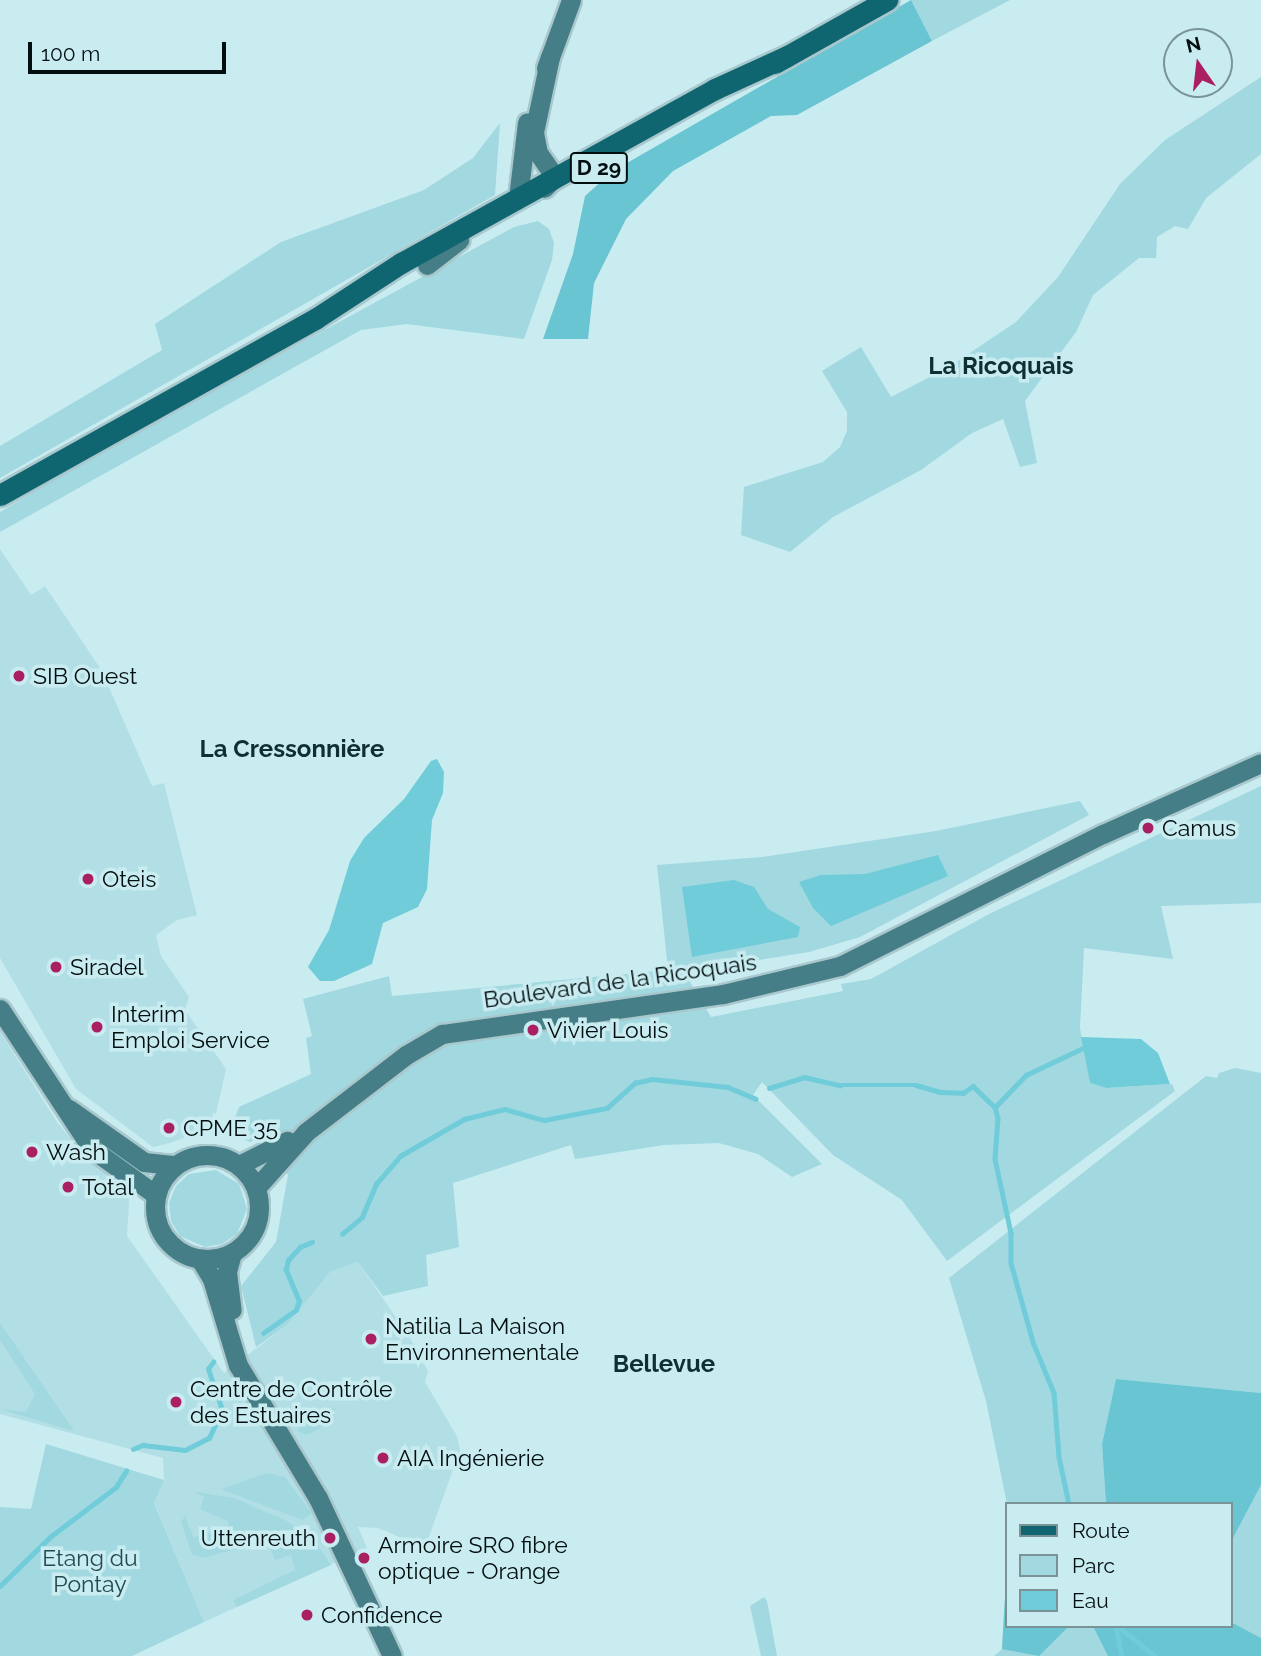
<!DOCTYPE html>
<meta charset="utf-8">
<style>
body{margin:0}
#map{position:relative;width:1261px;height:1656px;overflow:hidden;background:#c9ecf1;font-family:Raleway,sans-serif}
div>[style]{position:absolute}
.built>*{inset:0;background:#b2dfe5}
.green>*{inset:0;background:#a2d8e0}
.forest>*{inset:0;background:#69c5d2}
.water>*{inset:0;background:#70ccd9}
.stream>*{height:4.5px;margin:-2.25px;padding:0 2.25px;transform-origin:2.25px;border-radius:2.25px;background:#70ccd9}
.roads{filter:drop-shadow(2px 0 #a9c8cd) drop-shadow(-2px 0 #a9c8cd) drop-shadow(0 2px #a9c8cd) drop-shadow(0 -2px #a9c8cd)}
.secondary>*{height:19px;margin:-9.5px;padding:0 9.5px;transform-origin:9.5px;border-radius:9.5px;background:#457e86}
.secondary>.ring{margin:-9.5px;padding:0;box-sizing:content-box;background:none;border:19px solid #457e86;border-radius:50%}
.primary>*{height:21px;margin:-10.5px;padding:0 10.5px;transform-origin:10.5px;border-radius:10.5px;background:#0f6670}
.dots>*{width:19px;height:19px;translate:-50% -50%;box-sizing:border-box;border:4px solid #c9ecf1;border-radius:50%}
span{translate:-50% -50%;white-space:nowrap;text-align:center;line-height:1.15;-webkit-text-stroke:7px #c9ecf1;paint-order:stroke}
.shield-label span{padding:2px 5px;background:#c9ecf1;border:2px solid;border-radius:5px;-webkit-text-stroke-width:0}
.shield-label{font-size:21px;color:#030e10;font-weight:700}
.poi-label{font-size:23px;color:#030e10}
.left{translate:0 -50%;text-align:left}
.right{translate:-100% -50%;text-align:right}
.street-label{font-size:23px;color:#030e10}
.park-label{font-size:23px;color:#214b51}
.neighbourhood-label{font-size:24px;color:#102f33;font-weight:700}
.legend{position:absolute;left:1005px;top:1502px;width:228px;height:126px;box-sizing:border-box;background:#c9ecf1;border:2px solid #7a9397;margin:0;padding:9px 12px;list-style:none;font-size:21px;color:#030e10}
.legend li{display:flex;align-items:center;gap:14px;height:35px}
.legend b{width:35px;border:2px solid #7a9397}
.north{position:absolute;left:1163px;top:28px;width:70px;height:70px;box-sizing:border-box;background:#c9ecf1;border:2px solid #7a9397;border-radius:50%;rotate:346deg;font-size:19px;font-weight:700;line-height:28px;text-align:center;color:#030e10}
.north::after{content:'';display:block;margin:auto;width:24px;height:32px;background:#a91f62;clip-path:polygon(50% 0,100% 100%,50% 72%,0 100%)}
.scale{position:absolute;left:28px;top:42px;width:198px;height:32px;box-sizing:border-box;border:4px solid #030e10;border-top:0;padding-left:9px;font-size:21px;line-height:24px;white-space:nowrap;color:#030e10;-webkit-text-stroke:5px #c9ecf1;paint-order:stroke}
</style>
<div id="map">
<div class="built">
<i style="clip-path:polygon(0 549px,31px 595px,45px 586px,102px 671px,152px 786px,164px 783px,197px 915px,177px 920px,156px 935px,161px 956px,189px 997px,185px 1010px,226px 1069px,213px 1127px,170px 1143px,153px 1147px,76px 1089px,0 958px)"></i>
<i style="clip-path:polygon(0 1032px,57px 1122px,85px 1157px,130px 1187px,127px 1236px,224px 1373px,287px 1325px,331px 1271px,358px 1262px,410px 1338px,428px 1371px,425px 1382px,457px 1436px,460px 1450px,425px 1548px,378px 1528px,358px 1527px,367px 1548px,204px 1622px,154px 1502px,164px 1480px,163px 1458px,0 1414px)"></i>
</div>
<div class="green">
<i style="clip-path:polygon(911px 0,1010px 0,932px 41px)"></i>
<i style="clip-path:polygon(1261px 77px,1261px 154px,1206px 198px,1188px 229px,1175px 226px,1157px 237px,1156px 258px,1139px 258px,1093px 295px,1076px 332px,1025px 401px,1037px 463px,1020px 467px,1003px 419px,972px 433px,921px 470px,833px 517px,790px 552px,741px 535px,744px 487px,823px 462px,840px 447px,847px 431px,847px 412px,822px 371px,861px 347px,891px 397px,949px 367px,1016px 322px,1058px 277px,1120px 184px,1165px 140px)"></i>
<i style="clip-path:polygon(500px 123px,495px 195px,0 478px,0 446px,162px 350px,155px 324px,281px 242px,424px 190px,473px 158px)"></i>
<i style="clip-path:polygon(538px 221px,549px 229px,554px 243px,552px 260px,524px 339px,407px 324px,361px 330px,0 532px,0 512px,111px 446px,514px 227px)"></i>
<i style="clip-path:polygon(1261px 786px,1261px 903px,1161px 906px,1173px 959px,1084px 948px,1080px 1028px,1090px 1083px,1106px 1088px,1172px 1084px,1175px 1091px,947px 1261px,902px 1200px,833px 1155px,762px 1082px,753px 1095px,822px 1164px,792px 1177px,758px 1154px,719px 1143px,664px 1145px,575px 1159px,571px 1145px,453px 1183px,459px 1247px,426px 1255px,428px 1286px,383px 1296px,358px 1262px,331px 1271px,287px 1325px,256px 1347px,241px 1286px,276px 1242px,288px 1175px,263px 1137px,250px 1142px,229px 1134px,239px 1107px,311px 1074px,306px 1038px,312px 1036px,303px 999px,389px 976px,392px 996px,668px 970px,657px 865px,762px 857px,936px 831px,1080px 801px,1089px 815px,860px 937px,809px 952px,684px 972px,711px 1017px,843px 991px,841px 984px,871px 979px,989px 914px)"></i>
<i style="clip-path:polygon(1235px 1068px,1261px 1073px,1261px 1393px,1116px 1379px,1102px 1444px,1106px 1504px,1007px 1504px,986px 1401px,949px 1278px,1206px 1076px,1217px 1078px,1219px 1073px)"></i>
<i style="clip-path:polygon(216px 1170px,239px 1184px,247px 1209px,237px 1234px,222px 1244px,205px 1247px,180px 1236px,171px 1221px,169px 1203px,176px 1186px,189px 1174px)"></i>
<i style="clip-path:polygon(0 1323px,73px 1429px,73px 1431px,0 1409px,26px 1412px,35px 1394px,0 1340px)"></i>
<i style="clip-path:polygon(336px 1408px,318px 1430px,306px 1435px,297px 1431px,304px 1416px)"></i>
<i style="clip-path:polygon(46px 1444px,164px 1480px,154px 1503px,204px 1622px,132px 1656px,0 1656px,0 1507px,31px 1509px)"></i>
<i style="clip-path:polygon(267px 1473px,285px 1477px,312px 1514px,302px 1520px,221px 1489px)"></i>
<i style="clip-path:polygon(1261px 1485px,1261px 1638px,1231px 1622px,1231px 1542px)"></i>
<i style="clip-path:polygon(195px 1492px,234px 1498px,287px 1521px,314px 1540px,331px 1565px,237px 1607px,233px 1600px,295px 1570px,291px 1555px,275px 1560px,269px 1545px,254px 1544px,203px 1558px,192px 1554px,181px 1522px,185px 1516px,194px 1538px,206px 1532px,217px 1536px,226px 1531px,229px 1522px,200px 1509px,204px 1497px)"></i>
<i style="clip-path:polygon(1007px 1563px,1007px 1626px,1114px 1626px,1152px 1656px,994px 1656px,1002px 1649px)"></i>
<i style="clip-path:polygon(764px 1597px,767px 1601px,777px 1656px,761px 1656px,750px 1606px)"></i>
</div>
<div class="forest">
<i style="clip-path:polygon(911px 0,932px 41px,797px 115px,771px 116px,673px 171px,626px 219px,594px 283px,588px 339px,543px 339px,573px 254px,585px 196px,613px 171px)"></i>
<i style="clip-path:polygon(1116px 1379px,1261px 1393px,1261px 1485px,1231px 1542px,1231px 1504px,1106px 1504px,1102px 1444px)"></i>
<i style="clip-path:polygon(1007px 1563px,1007px 1626px,1069px 1626px,1039px 1656px,1002px 1649px)"></i>
<i style="clip-path:polygon(1231px 1622px,1261px 1638px,1261px 1656px,1108px 1656px,1093px 1626px,1231px 1626px)"></i>
</div>
<div class="water">
<i style="clip-path:polygon(437px 759px,444px 772px,443px 793px,432px 820px,427px 889px,418px 907px,383px 923px,372px 964px,334px 981px,320px 981px,308px 967px,329px 930px,350px 861px,364px 838px,404px 799px,431px 761px)"></i>
<i style="clip-path:polygon(938px 855px,948px 876px,831px 926px,813px 908px,799px 882px,821px 875px,865px 874px)"></i>
<i style="clip-path:polygon(734px 880px,754px 887px,768px 909px,800px 927px,798px 937px,692px 957px,682px 887px)"></i>
<i style="clip-path:polygon(1081px 1037px,1141px 1039px,1158px 1053px,1170px 1084px,1106px 1088px,1090px 1083px)"></i>
</div>
<div class="stream">
<i style="left:769px;top:1088px;width:37px;rotate:-17deg"></i>
<i style="left:804px;top:1077px;width:37px;rotate:13deg"></i>
<i style="left:840px;top:1085px;width:76px"></i>
<i style="left:916px;top:1085px;width:25px;rotate:16deg"></i>
<i style="left:940px;top:1092px;width:23px;rotate:2deg"></i>
<i style="left:963px;top:1093px;width:12px;rotate:-35deg"></i>
<i style="left:973px;top:1086px;width:30px;rotate:44deg"></i>
<i style="left:995px;top:1107px;width:11px;rotate:75deg"></i>
<i style="left:998px;top:1118px;width:41px;rotate:94.2deg"></i>
<i style="left:995px;top:1159px;width:76px;rotate:77.8deg"></i>
<i style="left:1011px;top:1233px;width:30px;rotate:90deg"></i>
<i style="left:1011px;top:1263px;width:82px;rotate:74.4deg"></i>
<i style="left:1033px;top:1342px;width:55px;rotate:67.6deg"></i>
<i style="left:1054px;top:1393px;width:64px;rotate:85.5deg"></i>
<i style="left:1059px;top:1457px;width:48px;rotate:78deg"></i>
<i style="left:995px;top:1107px;width:45px;rotate:-45.9deg"></i>
<i style="left:1026px;top:1075px;width:63px;rotate:-25.3deg"></i>
<i style="left:342px;top:1234px;width:26px;rotate:-40deg"></i>
<i style="left:362px;top:1217px;width:36px;rotate:-67deg"></i>
<i style="left:376px;top:1184px;width:37px;rotate:-49deg"></i>
<i style="left:400px;top:1156px;width:74px;rotate:-30deg"></i>
<i style="left:464px;top:1119px;width:42px;rotate:-13.7deg"></i>
<i style="left:505px;top:1109px;width:41px;rotate:15.8deg"></i>
<i style="left:544px;top:1120px;width:64px;rotate:-10.8deg"></i>
<i style="left:607px;top:1108px;width:38px;rotate:-42deg"></i>
<i style="left:635px;top:1083px;width:17px;rotate:-13deg"></i>
<i style="left:652px;top:1079px;width:76px;rotate:6deg"></i>
<i style="left:728px;top:1087px;width:30px;rotate:23deg"></i>
<i style="left:263px;top:1333px;width:40px;rotate:-34.9deg"></i>
<i style="left:296px;top:1310px;width:9px;rotate:-72deg"></i>
<i style="left:299px;top:1301px;width:34px;rotate:-113deg"></i>
<i style="left:286px;top:1270px;width:10px;rotate:-79deg"></i>
<i style="left:288px;top:1260px;width:18px;rotate:-47deg"></i>
<i style="left:300px;top:1247px;width:13px;rotate:-23deg"></i>
<i style="left:133px;top:1449px;width:11px;rotate:-22deg"></i>
<i style="left:143px;top:1445px;width:42px;rotate:6.8deg"></i>
<i style="left:185px;top:1450px;width:27px;rotate:-27deg"></i>
<i style="left:209px;top:1438px;width:31px;rotate:-65deg"></i>
<i style="left:222px;top:1410px;width:43px;rotate:-108.9deg"></i>
<i style="left:208px;top:1369px;width:9px;rotate:-54deg"></i>
<i style="left:0;top:1586px;width:70px;rotate:-44.4deg"></i>
<i style="left:50px;top:1537px;width:83px;rotate:-37.1deg"></i>
<i style="left:116px;top:1487px;width:19px;rotate:-58deg"></i>
<i style="left:1116px;top:1626px;width:31px;rotate:79deg"></i>
<i style="left:1118px;top:1626px;width:48px;rotate:39deg"></i>
</div>
<div class="roads">
<div class="secondary">
<i style="left:546px;top:68px;width:72px;rotate:-69.8deg"></i>
<i style="left:544px;top:188px;width:16px;rotate:-45deg"></i>
<i style="left:555px;top:177px;width:29px;rotate:-125deg"></i>
<i style="left:538px;top:153px;width:21px;rotate:-101deg"></i>
<i style="left:534px;top:132px;width:77px;rotate:-78deg"></i>
<i style="left:518px;top:198px;width:76px;rotate:-83.2deg"></i>
<i style="left:427px;top:265px;width:41px;rotate:-38deg"></i>
<i style="left:0;top:1009px;width:168px;rotate:56.7deg"></i>
<i style="left:92px;top:1149px;width:79px;rotate:35.7deg"></i>
<i style="left:69px;top:1109px;width:92px;rotate:35.2deg"></i>
<i style="left:144px;top:1162px;width:31px;rotate:6deg"></i>
<i class="ring" style="left:155px;top:1155px;width:85px;height:85px"></i>
<i style="left:239px;top:1165px;width:54px;rotate:-26.6deg"></i>
<i style="left:256px;top:1188px;width:75px;rotate:-48.2deg"></i>
<i style="left:306px;top:1132px;width:126px;rotate:-37.6deg"></i>
<i style="left:406px;top:1055px;width:42px;rotate:-30.3deg"></i>
<i style="left:442px;top:1034px;width:284px;rotate:-8.1deg"></i>
<i style="left:723px;top:994px;width:120px;rotate:-13.5deg"></i>
<i style="left:840px;top:966px;width:294px;rotate:-26.7deg"></i>
<i style="left:1103px;top:834px;width:173px;rotate:-24.2deg"></i>
<i style="left:232px;top:1253px;width:20px;rotate:105deg"></i>
<i style="left:227px;top:1272px;width:38px;rotate:83deg"></i>
<i style="left:200px;top:1259px;width:23px;rotate:59deg"></i>
<i style="left:212px;top:1279px;width:90px;rotate:73.2deg"></i>
<i style="left:238px;top:1365px;width:155px;rotate:59deg"></i>
<i style="left:318px;top:1498px;width:174px;rotate:64.9deg"></i>
</div>
<div class="primary">
<i style="left:775px;top:63px;width:129px;rotate:-29.4deg"></i>
<i style="left:0;top:495px;width:361px;rotate:-29.2deg"></i>
<i style="left:315px;top:319px;width:103px;rotate:-33.1deg"></i>
<i style="left:401px;top:263px;width:359px;rotate:-29deg"></i>
<i style="left:715px;top:89px;width:79px;rotate:-24.6deg"></i>
</div>
</div>
<div class="dots">
<i style="left:19px;top:676px;background:#a91f62"></i>
<i style="left:1148px;top:828px;background:#a91f62"></i>
<i style="left:88px;top:879px;background:#a91f62"></i>
<i style="left:56px;top:967px;background:#a91f62"></i>
<i style="left:97px;top:1027px;background:#a91f62"></i>
<i style="left:533px;top:1030px;background:#a91f62"></i>
<i style="left:169px;top:1128px;background:#a91f62"></i>
<i style="left:32px;top:1152px;background:#a91f62"></i>
<i style="left:68px;top:1187px;background:#a91f62"></i>
<i style="left:371px;top:1339px;background:#a91f62"></i>
<i style="left:176px;top:1402px;background:#a91f62"></i>
<i style="left:383px;top:1458px;background:#a91f62"></i>
<i style="left:330px;top:1538px;background:#a91f62"></i>
<i style="left:364px;top:1558px;background:#a91f62"></i>
<i style="left:307px;top:1615px;background:#a91f62"></i>
</div>
<div class="shield-label">
<span style="left:599px;top:168px">D 29</span>
</div>
<div class="poi-label">
<span class="left" style="left:33px;top:676px">SIB Ouest</span>
<span class="left" style="left:1162px;top:828px">Camus</span>
<span class="left" style="left:102px;top:879px">Oteis</span>
<span class="left" style="left:70px;top:967px">Siradel</span>
<span class="left" style="left:111px;top:1027px">Interim<br>Emploi Service</span>
<span class="left" style="left:547px;top:1030px">Vivier Louis</span>
<span class="left" style="left:183px;top:1128px">CPME 35</span>
<span class="left" style="left:46px;top:1152px">Wash</span>
<span class="left" style="left:82px;top:1187px">Total</span>
<span class="left" style="left:385px;top:1339px">Natilia La Maison<br>Environnementale</span>
<span class="left" style="left:190px;top:1402px">Centre de Contrôle<br>des Estuaires</span>
<span class="left" style="left:397px;top:1458px">AIA Ingénierie</span>
<span class="right" style="left:316px;top:1538px">Uttenreuth</span>
<span class="left" style="left:378px;top:1558px">Armoire SRO fibre<br>optique - Orange</span>
<span class="left" style="left:321px;top:1615px">Confidence</span>
</div>
<div class="street-label">
<span style="left:620px;top:981px;rotate:-8deg">Boulevard de la Ricoquais</span>
</div>
<div class="park-label">
<span style="left:90px;top:1571px">Etang du<br>Pontay</span>
</div>
<div class="neighbourhood-label">
<span style="left:1001px;top:366px">La Ricoquais</span>
<span style="left:292px;top:749px">La Cressonnière</span>
<span style="left:664px;top:1364px">Bellevue</span>
</div>
<ul class="legend">
<li><b style="height:9px;background:#0f6670"></b>Route</li>
<li><b style="height:19px;background:#a2d8e0"></b>Parc</li>
<li><b style="height:19px;background:#70ccd9"></b>Eau</li>
</ul>
<div class="north">N</div>
<div class="scale">100 m</div>
</div>
